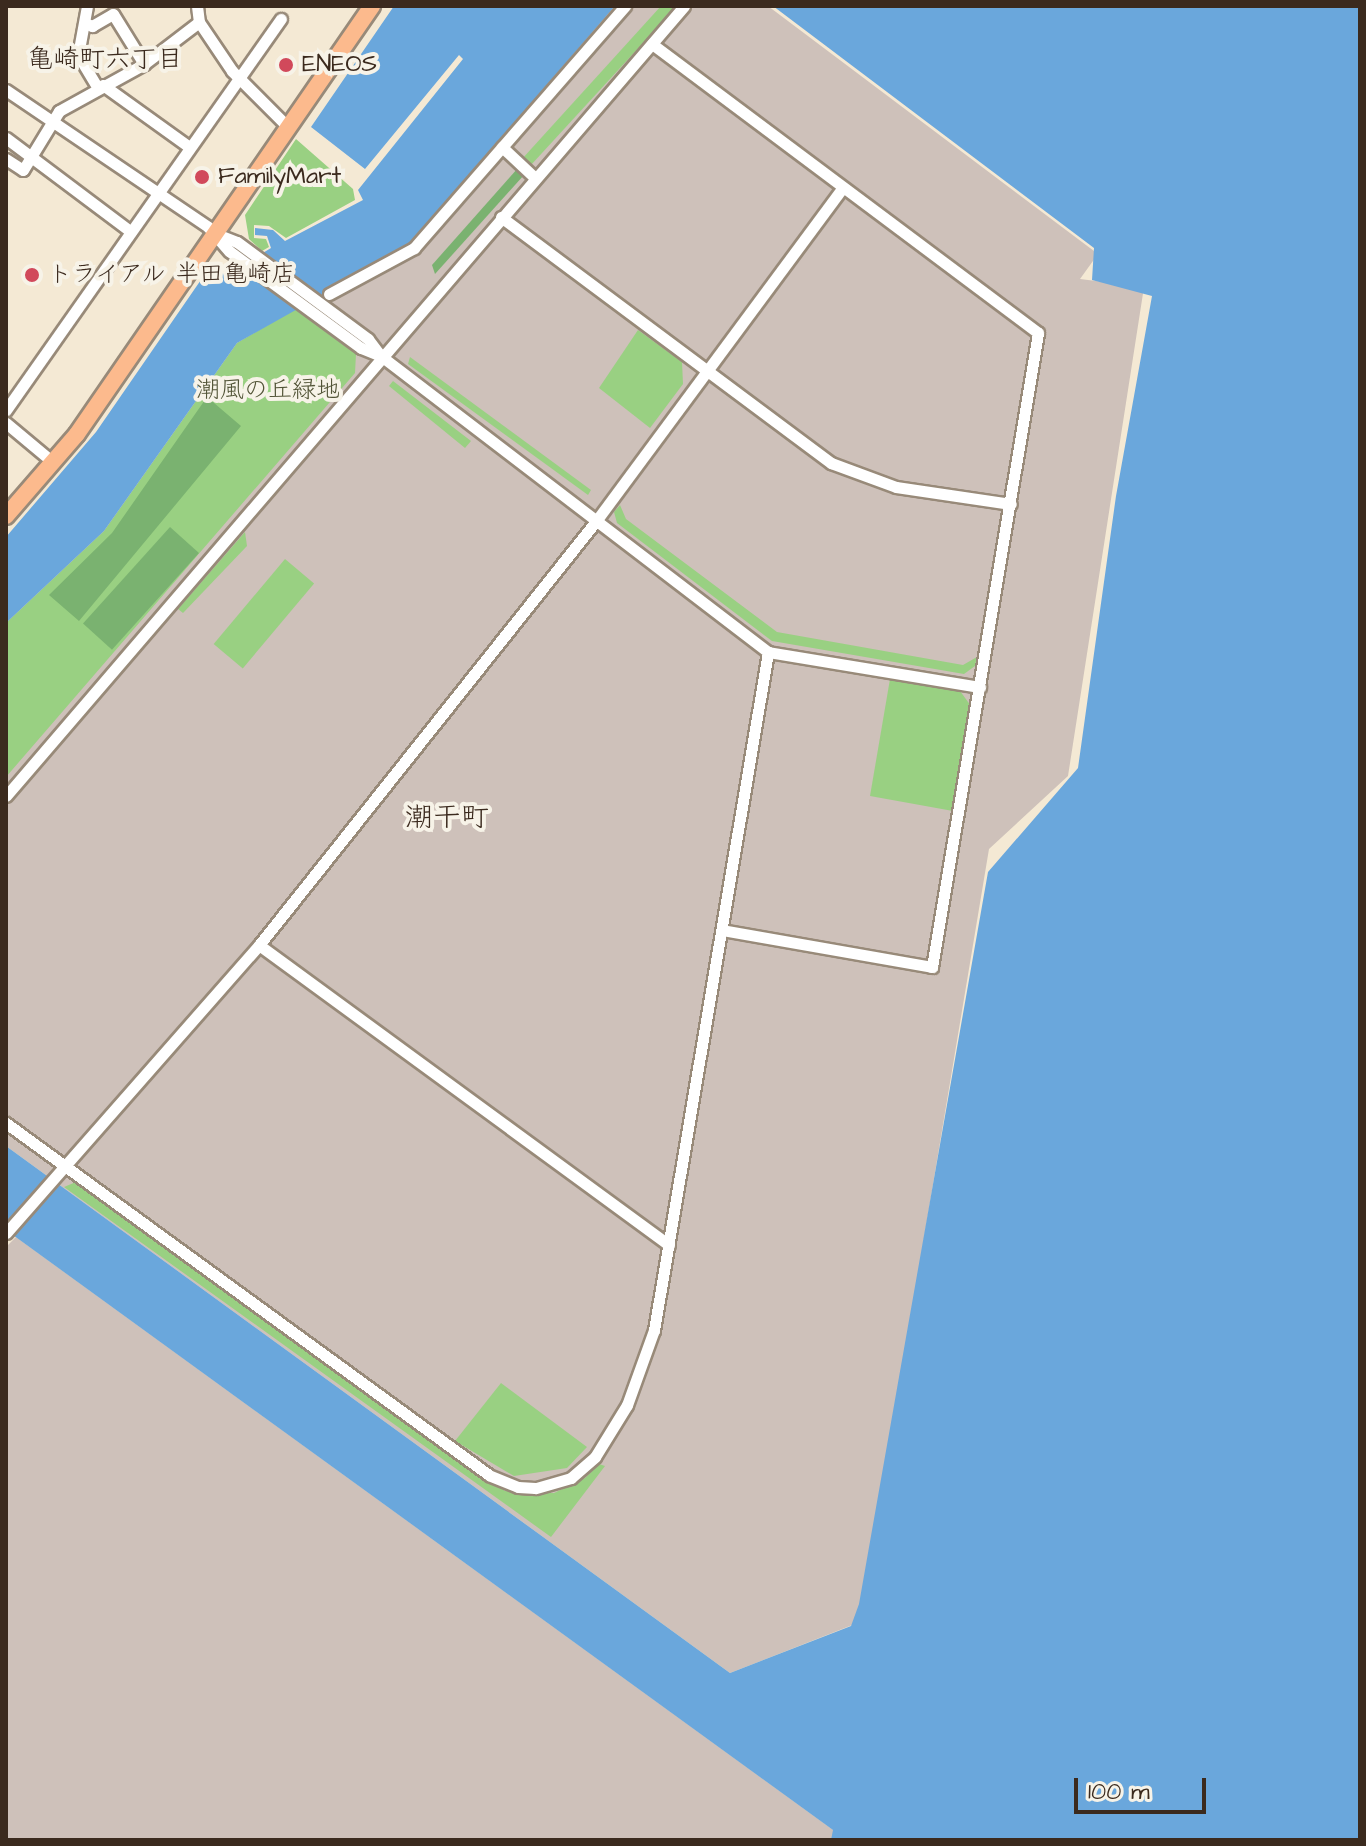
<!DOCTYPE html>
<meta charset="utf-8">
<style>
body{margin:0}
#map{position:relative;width:1366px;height:1846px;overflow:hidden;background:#f4e9d4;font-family:"Architects Daughter","Klee One",sans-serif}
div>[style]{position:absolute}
.industrial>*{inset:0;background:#cec1ba}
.green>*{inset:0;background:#99d082;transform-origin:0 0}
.forest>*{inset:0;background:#7ab270;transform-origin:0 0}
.water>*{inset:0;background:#6aa7dc}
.roads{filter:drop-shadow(2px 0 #988a79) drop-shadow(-2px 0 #988a79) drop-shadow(0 2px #988a79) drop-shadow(0 -2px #988a79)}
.minor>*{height:11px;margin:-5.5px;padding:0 5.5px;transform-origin:5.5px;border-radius:5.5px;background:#fff}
.highway>*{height:16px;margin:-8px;padding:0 8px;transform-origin:8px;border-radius:8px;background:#fcba8d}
.dots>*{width:22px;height:22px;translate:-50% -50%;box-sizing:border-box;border:4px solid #f7f3e8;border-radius:50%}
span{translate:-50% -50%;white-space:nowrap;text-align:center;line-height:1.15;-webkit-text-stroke:8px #f7f3e8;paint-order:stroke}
.poi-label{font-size:24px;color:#3b2a1e}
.left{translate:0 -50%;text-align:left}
.park-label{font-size:24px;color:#525437}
.neighbourhood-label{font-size:26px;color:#3b2a1e}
.quarter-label{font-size:28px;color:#3b2a1e}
.frame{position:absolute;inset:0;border:8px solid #3b2a1e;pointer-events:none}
.scale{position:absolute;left:1074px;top:1778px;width:132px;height:36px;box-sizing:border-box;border:4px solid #3b2a1e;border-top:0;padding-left:10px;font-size:24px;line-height:28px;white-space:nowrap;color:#3b2a1e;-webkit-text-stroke:6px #f7f3e8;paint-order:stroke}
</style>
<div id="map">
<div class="industrial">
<i style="clip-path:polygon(615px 6px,768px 6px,1098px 254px,1080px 279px,1144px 287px,1068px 776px,989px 849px,860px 1622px,730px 1673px,6px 1146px,6px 623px,104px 531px,237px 343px,406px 248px)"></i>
<i style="clip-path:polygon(16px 1237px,836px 1832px,835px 1840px,6px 1840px,6px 1247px)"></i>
</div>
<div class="green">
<i style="clip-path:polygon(661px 6px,677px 6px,531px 165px,526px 162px,522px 159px)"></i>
<i style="clip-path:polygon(296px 139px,353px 189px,355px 200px,286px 238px,269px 226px,254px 225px,254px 238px,266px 239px,269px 247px,262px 251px,249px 239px,245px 215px)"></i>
<i style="clip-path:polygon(295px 309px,356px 354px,355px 373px,6px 777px,6px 623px,104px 531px,237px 343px)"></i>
<i style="clip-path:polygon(638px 330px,682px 362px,683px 384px,650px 428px,599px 388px)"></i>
<i style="clip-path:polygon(410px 357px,591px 490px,588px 495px,408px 364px)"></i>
<i style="clip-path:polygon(393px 381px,471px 441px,465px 448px,389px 386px)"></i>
<i style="clip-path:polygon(620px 505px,626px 519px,777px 632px,963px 665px,977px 657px,975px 666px,964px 674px,772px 641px,617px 523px,614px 512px)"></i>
<i style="clip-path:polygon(245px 532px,247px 546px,183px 613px,178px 609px)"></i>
<i style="left:285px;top:559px;width:38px;height:111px;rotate:40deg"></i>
<i style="clip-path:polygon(890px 679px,960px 691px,971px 706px,953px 811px,870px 796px)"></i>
<i style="clip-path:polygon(76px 1182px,505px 1491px,554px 1493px,585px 1478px,599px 1464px,605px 1466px,551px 1537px,64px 1187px)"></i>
<i style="clip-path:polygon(501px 1383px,587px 1447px,567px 1468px,514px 1476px,455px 1441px)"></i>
</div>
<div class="forest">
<i style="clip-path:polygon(518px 168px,524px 175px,435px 274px,432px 265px)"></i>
<i style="clip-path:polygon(207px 397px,241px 426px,79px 621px,49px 595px,112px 533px)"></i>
<i style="left:170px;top:527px;width:39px;height:130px;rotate:42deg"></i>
</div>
<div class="water">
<i style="clip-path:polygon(394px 6px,615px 6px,406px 248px,237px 343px,104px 531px,6px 623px,6px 537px,96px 432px,205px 274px,230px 273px,271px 248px,267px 236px,255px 235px,255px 228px,273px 230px,285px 241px,363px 200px,358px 190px,463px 59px,459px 55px,365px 169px,311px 127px)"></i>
<i style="clip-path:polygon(773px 6px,1360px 6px,1360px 1840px,831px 1840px,833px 1830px,6px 1230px,6px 1146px,730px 1673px,851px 1626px,859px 1604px,988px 872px,1078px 768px,1116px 496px,1152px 296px,1092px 280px,1094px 248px)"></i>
</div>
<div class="roads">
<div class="minor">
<i style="left:87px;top:6px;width:50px;rotate:100.4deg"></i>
<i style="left:78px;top:55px;width:37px;rotate:59deg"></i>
<i style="left:197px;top:6px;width:16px;rotate:83deg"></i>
<i style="left:199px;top:22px;width:59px;rotate:56deg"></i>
<i style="left:232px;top:71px;width:79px;rotate:45deg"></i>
<i style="left:85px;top:23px;width:8px;rotate:23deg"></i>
<i style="left:92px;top:26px;width:24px;rotate:-30deg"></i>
<i style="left:113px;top:14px;width:59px;rotate:58.2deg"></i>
<i style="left:652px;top:44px;width:482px;rotate:36.8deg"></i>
<i style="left:1038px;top:333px;width:643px;rotate:99.49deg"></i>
<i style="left:932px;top:967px;width:213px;rotate:-170deg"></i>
<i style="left:103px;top:85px;width:105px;rotate:35.7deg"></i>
<i style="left:6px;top:90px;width:244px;rotate:34.1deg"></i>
<i style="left:208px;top:227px;width:32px;rotate:49deg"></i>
<i style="left:229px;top:251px;width:164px;rotate:36.3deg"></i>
<i style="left:361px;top:348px;width:22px;rotate:22deg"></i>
<i style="left:381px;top:356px;width:487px;rotate:37.4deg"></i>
<i style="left:768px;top:652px;width:688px;rotate:99.54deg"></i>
<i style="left:654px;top:1330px;width:80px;rotate:109.8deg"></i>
<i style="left:627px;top:1405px;width:61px;rotate:121.6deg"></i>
<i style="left:595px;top:1457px;width:32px;rotate:139deg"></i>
<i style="left:571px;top:1478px;width:37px;rotate:164deg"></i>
<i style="left:535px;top:1488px;width:17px;rotate:-177deg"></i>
<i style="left:518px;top:1487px;width:31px;rotate:-158deg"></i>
<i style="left:489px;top:1475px;width:598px;rotate:-143.92deg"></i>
<i style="left:6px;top:138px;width:156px;rotate:36.9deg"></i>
<i style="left:502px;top:147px;width:45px;rotate:43.2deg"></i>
<i style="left:6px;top:159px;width:20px;rotate:33deg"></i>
<i style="left:23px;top:170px;width:69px;rotate:-58.6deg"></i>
<i style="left:59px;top:111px;width:97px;rotate:-28.9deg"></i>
<i style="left:144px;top:64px;width:69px;rotate:-37.4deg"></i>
<i style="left:501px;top:217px;width:412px;rotate:36.7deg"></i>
<i style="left:831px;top:463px;width:69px;rotate:20.3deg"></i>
<i style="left:896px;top:487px;width:116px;rotate:8.4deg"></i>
<i style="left:216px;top:234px;width:22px;rotate:21deg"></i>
<i style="left:237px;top:242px;width:163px;rotate:36.5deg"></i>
<i style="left:368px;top:339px;width:21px;rotate:53deg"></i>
<i style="left:329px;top:294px;width:97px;rotate:-28.4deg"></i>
<i style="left:414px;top:248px;width:321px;rotate:-48.9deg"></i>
<i style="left:6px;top:410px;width:478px;rotate:-54.9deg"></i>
<i style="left:6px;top:423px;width:62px;rotate:39.8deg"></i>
<i style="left:768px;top:652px;width:215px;rotate:9.4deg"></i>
<i style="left:6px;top:796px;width:1041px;rotate:-49.36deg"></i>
<i style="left:259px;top:945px;width:508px;rotate:36.19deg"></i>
<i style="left:6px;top:1233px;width:383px;rotate:-48.7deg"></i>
<i style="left:259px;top:945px;width:542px;rotate:-51.52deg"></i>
<i style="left:596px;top:521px;width:415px;rotate:-53.5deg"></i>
</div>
<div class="highway">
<i style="left:6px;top:516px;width:108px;rotate:-49.1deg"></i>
<i style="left:77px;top:434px;width:520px;rotate:-55.42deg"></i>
</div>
</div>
<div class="dots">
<i style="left:286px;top:65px;background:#d1495b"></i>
<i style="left:202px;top:177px;background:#d1495b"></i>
<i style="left:32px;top:275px;background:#d1495b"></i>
</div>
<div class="poi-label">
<span class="left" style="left:302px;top:65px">ENEOS</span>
<span class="left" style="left:218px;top:177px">FamilyMart</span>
<span class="left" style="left:48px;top:275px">トライアル 半田亀崎店</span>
</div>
<div class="park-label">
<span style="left:268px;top:391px">潮風の丘緑地</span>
</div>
<div class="neighbourhood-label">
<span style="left:105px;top:60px">亀崎町六丁目</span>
</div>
<div class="quarter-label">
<span style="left:447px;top:818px">潮干町</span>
</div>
<div class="frame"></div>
<div class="scale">100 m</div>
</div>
